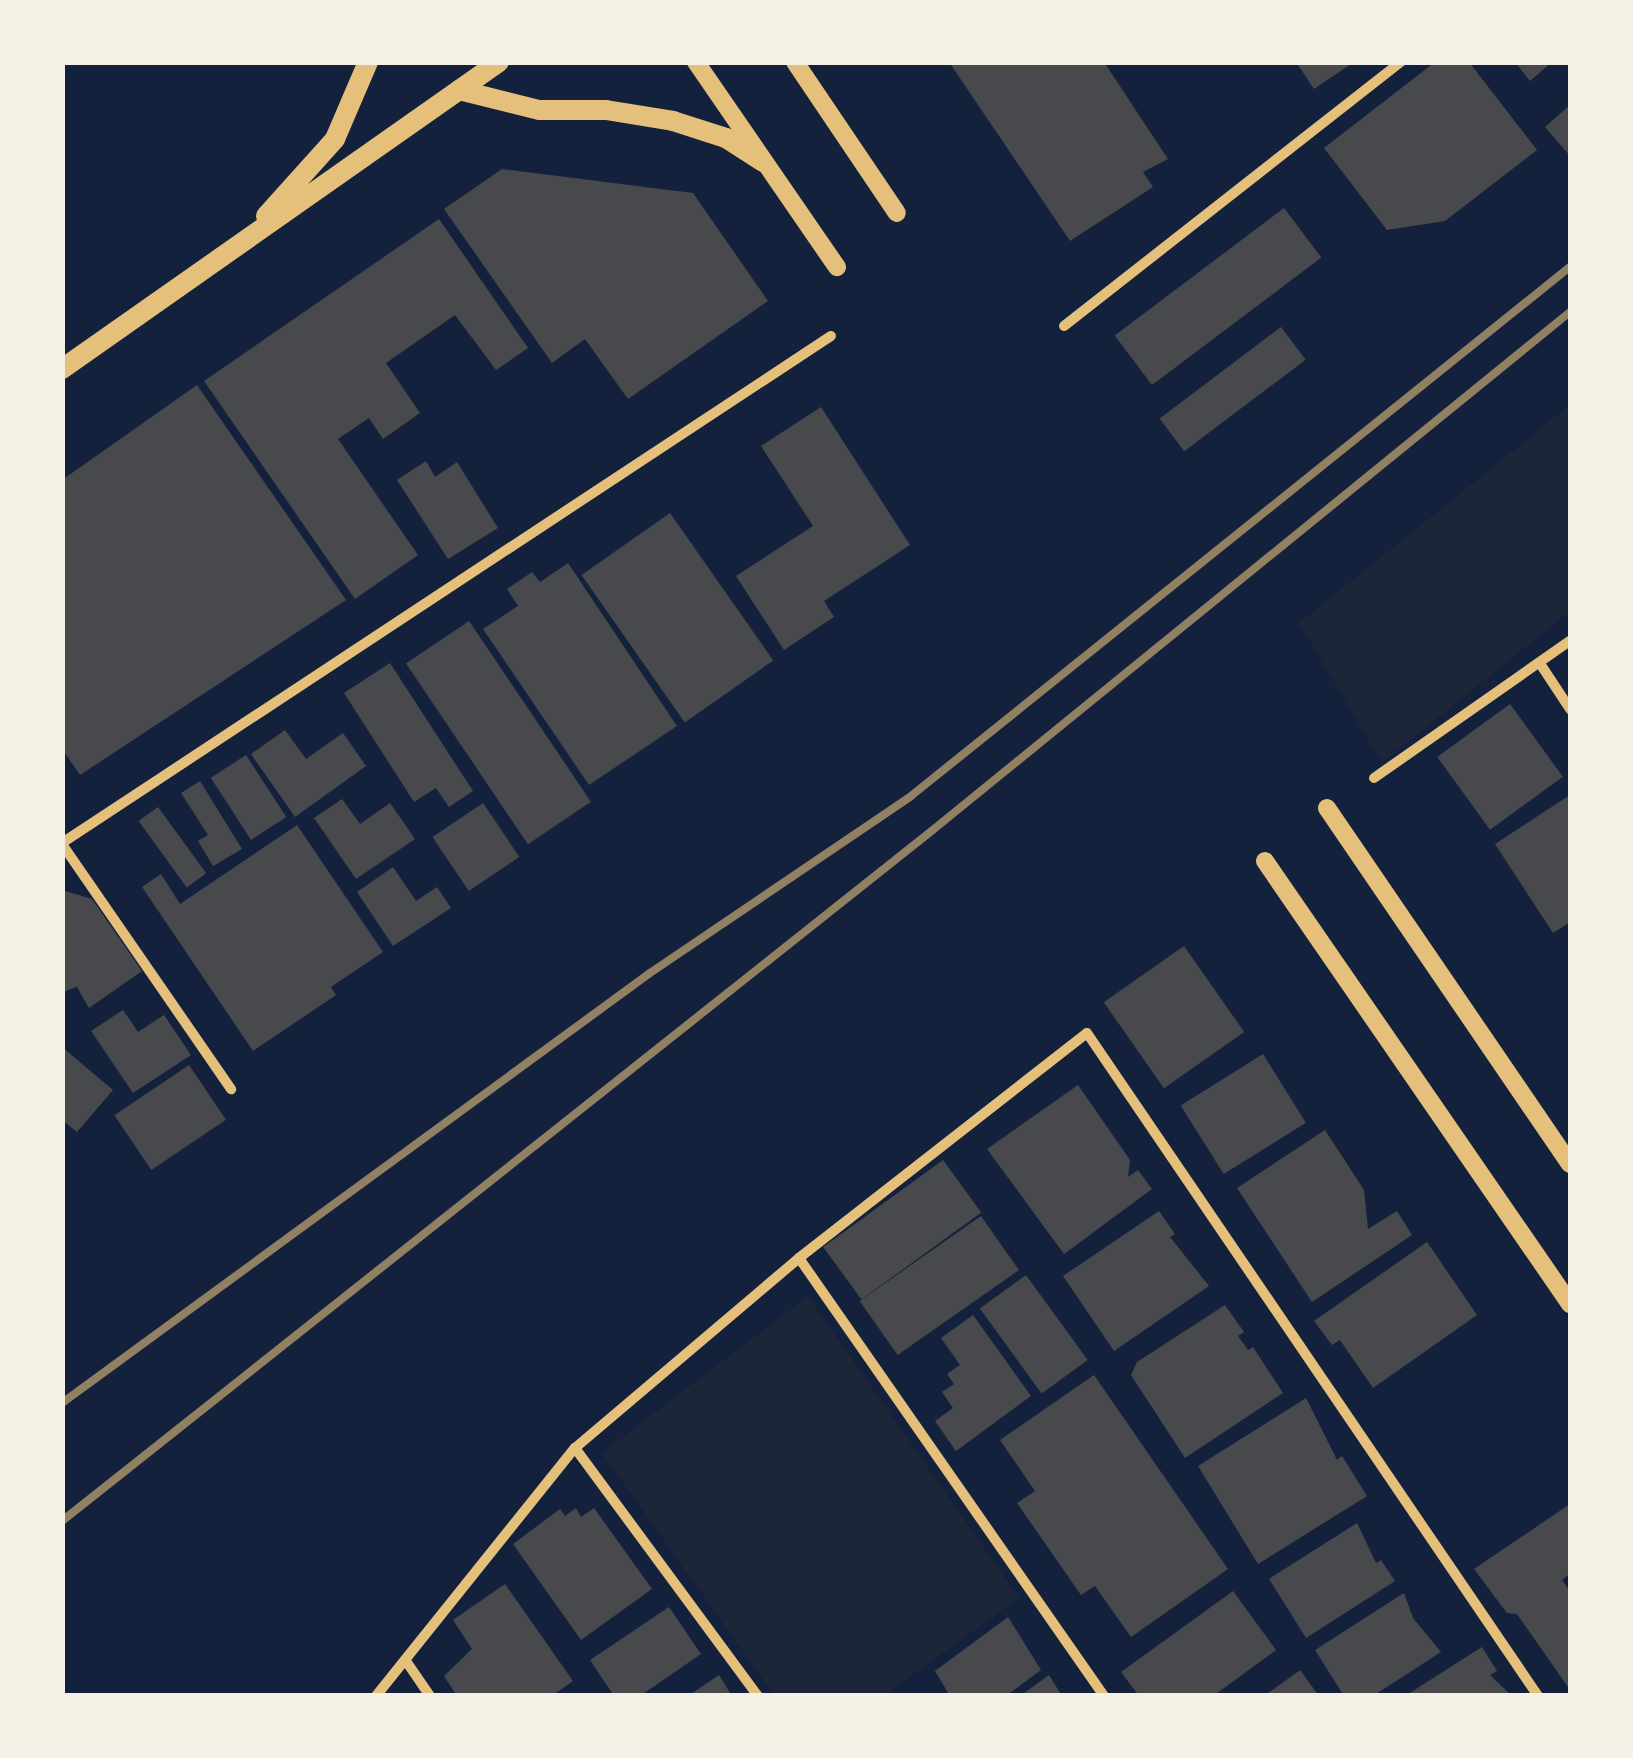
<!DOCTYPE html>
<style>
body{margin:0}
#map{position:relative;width:1633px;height:1758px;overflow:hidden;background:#14213d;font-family:Ubuntu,sans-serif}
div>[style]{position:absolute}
.green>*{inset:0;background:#1d2539}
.building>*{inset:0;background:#48494c;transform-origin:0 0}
.minor>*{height:10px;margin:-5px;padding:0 5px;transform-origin:5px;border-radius:5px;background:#e5c07b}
.tertiary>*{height:18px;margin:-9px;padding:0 9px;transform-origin:9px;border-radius:9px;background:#e5c07b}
.secondary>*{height:20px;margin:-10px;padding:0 10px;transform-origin:10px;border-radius:10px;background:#e5c07b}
.rail>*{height:8px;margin:-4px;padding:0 4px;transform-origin:4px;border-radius:4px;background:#918062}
span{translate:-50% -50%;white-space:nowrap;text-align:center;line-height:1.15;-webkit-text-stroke:10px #f6f1e7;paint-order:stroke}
.frame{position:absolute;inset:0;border:65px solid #f6f1e7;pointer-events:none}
</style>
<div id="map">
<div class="green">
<i style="clip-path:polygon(1570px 405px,1570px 611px,1382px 763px,1299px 623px)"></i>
<i style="clip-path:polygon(808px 1296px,1019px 1598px,885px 1695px,774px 1695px,602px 1453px)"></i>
</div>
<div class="building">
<i style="clip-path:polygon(949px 62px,1104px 62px,1168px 159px,1143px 172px,1153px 187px,1070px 241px)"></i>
<i style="clip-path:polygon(1296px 62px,1354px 62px,1314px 89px)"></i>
<i style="clip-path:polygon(1435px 62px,1469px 62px,1537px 150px,1445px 221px,1387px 230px,1324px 148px)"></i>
<i style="clip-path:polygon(1515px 62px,1552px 62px,1530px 81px)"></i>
<i style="clip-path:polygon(1570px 105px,1570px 156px,1545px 127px)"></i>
<i style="clip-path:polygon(502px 169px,693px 193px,768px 301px,628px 399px,585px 339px,552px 363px,444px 209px)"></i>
<i style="left:1284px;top:208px;width:62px;height:212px;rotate:53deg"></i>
<i style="clip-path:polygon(439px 219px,528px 348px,496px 370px,455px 315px,386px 363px,420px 413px,383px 439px,369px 418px,338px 439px,418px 555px,355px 599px,204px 381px)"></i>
<i style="left:1281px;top:327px;width:41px;height:152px;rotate:53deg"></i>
<i style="clip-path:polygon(197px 385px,346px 600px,80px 775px,62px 749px,62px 480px)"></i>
<i style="clip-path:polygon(821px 407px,910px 545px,824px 601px,834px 617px,784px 650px,736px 576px,813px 526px,761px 446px)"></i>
<i style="clip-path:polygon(426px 461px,435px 477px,457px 462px,498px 528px,448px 559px,397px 480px)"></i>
<i style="left:670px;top:513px;width:180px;height:108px;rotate:55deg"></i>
<i style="clip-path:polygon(568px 563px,677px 726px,589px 785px,483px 629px,518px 606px,507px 589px,532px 572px,540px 582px)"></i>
<i style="left:469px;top:621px;width:218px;height:76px;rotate:56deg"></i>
<i style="clip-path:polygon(390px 663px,473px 791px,449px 807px,436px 788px,414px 802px,344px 693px)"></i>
<i style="left:1510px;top:704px;width:90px;height:90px;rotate:54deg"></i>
<i style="clip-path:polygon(285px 730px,306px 759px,343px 733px,366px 766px,295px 817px,251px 754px)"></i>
<i style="left:246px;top:755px;width:74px;height:42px;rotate:57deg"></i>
<i style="clip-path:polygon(200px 781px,242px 849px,213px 866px,198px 841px,208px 835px,181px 793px)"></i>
<i style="clip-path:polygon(1570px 795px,1570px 922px,1553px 933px,1495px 844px)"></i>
<i style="clip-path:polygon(342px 799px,360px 824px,390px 803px,415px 839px,356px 879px,314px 818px)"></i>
<i style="left:483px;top:803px;width:65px;height:61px;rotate:56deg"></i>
<i style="left:158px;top:807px;width:82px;height:24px;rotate:54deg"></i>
<i style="clip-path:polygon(297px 825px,383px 952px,331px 987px,336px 995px,253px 1051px,142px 887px,161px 874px,180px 904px)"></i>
<i style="clip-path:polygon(393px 867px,416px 901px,437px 887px,451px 908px,393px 946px,357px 892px)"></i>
<i style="clip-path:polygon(62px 890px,92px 899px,142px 971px,89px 1008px,77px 987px,62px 992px)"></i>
<i style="left:1184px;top:946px;width:105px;height:98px;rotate:55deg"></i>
<i style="clip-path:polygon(123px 1010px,138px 1032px,164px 1015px,191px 1055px,133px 1093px,91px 1031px)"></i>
<i style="clip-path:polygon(62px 1047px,113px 1090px,77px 1132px,62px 1120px)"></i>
<i style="left:1263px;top:1054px;width:81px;height:97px;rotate:58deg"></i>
<i style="left:189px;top:1065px;width:66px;height:90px;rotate:56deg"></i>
<i style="clip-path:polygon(1078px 1085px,1130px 1160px,1128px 1177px,1138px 1170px,1152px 1189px,1064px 1254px,987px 1149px)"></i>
<i style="clip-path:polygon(1325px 1130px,1364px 1190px,1368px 1229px,1397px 1211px,1412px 1235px,1312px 1302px,1237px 1188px)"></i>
<i style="left:943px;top:1160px;width:65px;height:148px;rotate:54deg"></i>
<i style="clip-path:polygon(1159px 1211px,1175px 1234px,1170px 1237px,1209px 1286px,1114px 1351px,1063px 1276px)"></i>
<i style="left:981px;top:1216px;width:66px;height:148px;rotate:55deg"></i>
<i style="clip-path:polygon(1427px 1242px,1477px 1315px,1373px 1388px,1340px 1340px,1332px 1345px,1314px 1321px)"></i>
<i style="left:1026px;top:1275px;width:105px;height:57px;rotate:54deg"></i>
<i style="clip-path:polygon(1225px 1305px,1244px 1332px,1238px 1336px,1248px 1350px,1253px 1347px,1283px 1393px,1185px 1458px,1131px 1375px,1137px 1362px)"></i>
<i style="clip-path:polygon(973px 1315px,1031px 1396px,956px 1451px,935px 1421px,953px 1408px,942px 1392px,954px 1384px,947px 1374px,960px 1365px,941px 1338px)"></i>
<i style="clip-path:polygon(1094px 1375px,1228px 1569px,1131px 1637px,1095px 1586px,1081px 1595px,1017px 1503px,1035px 1491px,1000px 1440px)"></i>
<i style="clip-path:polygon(1306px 1398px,1337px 1460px,1342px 1456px,1367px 1496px,1258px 1564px,1198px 1466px)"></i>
<i style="clip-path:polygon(1570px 1504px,1570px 1574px,1562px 1580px,1570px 1591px,1570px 1690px,1517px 1614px,1507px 1613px,1474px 1569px)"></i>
<i style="clip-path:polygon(576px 1508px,581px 1517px,594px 1508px,652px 1589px,581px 1640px,513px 1544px,560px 1509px,565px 1516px)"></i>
<i style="clip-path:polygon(1357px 1523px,1376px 1563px,1381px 1560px,1395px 1581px,1306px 1638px,1269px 1579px)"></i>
<i style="clip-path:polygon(505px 1584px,573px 1681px,552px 1696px,457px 1696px,444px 1676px,472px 1649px,453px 1620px)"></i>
<i style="clip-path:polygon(1233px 1591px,1276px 1650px,1213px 1696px,1139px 1696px,1121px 1672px)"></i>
<i style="clip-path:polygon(1404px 1593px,1413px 1618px,1441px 1652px,1373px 1696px,1344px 1696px,1315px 1650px)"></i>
<i style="clip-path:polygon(669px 1607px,701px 1654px,640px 1696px,614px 1696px,590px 1660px)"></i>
<i style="clip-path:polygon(1008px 1617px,1041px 1670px,1006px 1696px,950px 1696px,935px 1671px)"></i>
<i style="clip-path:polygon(1482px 1647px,1497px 1671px,1490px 1675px,1512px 1696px,1405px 1696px)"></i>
<i style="clip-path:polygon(1300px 1670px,1319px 1696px,1264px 1696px)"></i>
<i style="clip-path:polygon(719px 1675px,732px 1696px,688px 1696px)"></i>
<i style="clip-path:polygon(1049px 1675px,1062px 1696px,1020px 1696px)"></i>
</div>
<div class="minor">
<i style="left:1064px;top:326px;width:428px;rotate:-38.1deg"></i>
<i style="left:1541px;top:665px;width:53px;rotate:56.6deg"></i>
<i style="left:1374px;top:778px;width:239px;rotate:-35deg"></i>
<i style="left:62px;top:843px;width:921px;rotate:-33.4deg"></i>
<i style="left:62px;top:844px;width:298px;rotate:55.4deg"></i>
<i style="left:799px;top:1258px;width:534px;rotate:55.15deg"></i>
<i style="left:575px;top:1448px;width:308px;rotate:53.6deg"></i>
<i style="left:406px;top:1661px;width:42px;rotate:55.6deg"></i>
<i style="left:376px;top:1696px;width:318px;rotate:-51.3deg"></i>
<i style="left:575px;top:1448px;width:294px;rotate:-40.3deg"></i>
<i style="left:799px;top:1258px;width:365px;rotate:-38deg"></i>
<i style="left:1087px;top:1033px;width:802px;rotate:55.77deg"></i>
</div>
<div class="tertiary">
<i style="left:696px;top:62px;width:249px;rotate:55.5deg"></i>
<i style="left:795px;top:62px;width:182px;rotate:56deg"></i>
<i style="left:1327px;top:808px;width:431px;rotate:55.7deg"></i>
<i style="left:1265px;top:861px;width:538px;rotate:55.45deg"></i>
</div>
<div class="secondary">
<i style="left:459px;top:90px;width:82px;rotate:14deg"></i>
<i style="left:539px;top:110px;width:67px"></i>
<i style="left:606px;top:110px;width:68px;rotate:9.3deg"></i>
<i style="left:673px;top:121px;width:56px;rotate:17.8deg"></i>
<i style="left:726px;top:138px;width:44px;rotate:33deg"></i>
<i style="left:266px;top:216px;width:103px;rotate:-48.1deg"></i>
<i style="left:335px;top:139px;width:84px;rotate:-66.8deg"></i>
<i style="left:62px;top:369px;width:534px;rotate:-35.09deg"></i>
</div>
<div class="rail">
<i style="left:62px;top:1403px;width:728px;rotate:-36.18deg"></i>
<i style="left:650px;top:973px;width:315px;rotate:-34.1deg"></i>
<i style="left:911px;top:796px;width:845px;rotate:-38.76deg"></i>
<i style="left:62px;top:1521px;width:1113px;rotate:-38.43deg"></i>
<i style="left:934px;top:829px;width:820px;rotate:-39.11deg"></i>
</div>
<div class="frame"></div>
</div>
